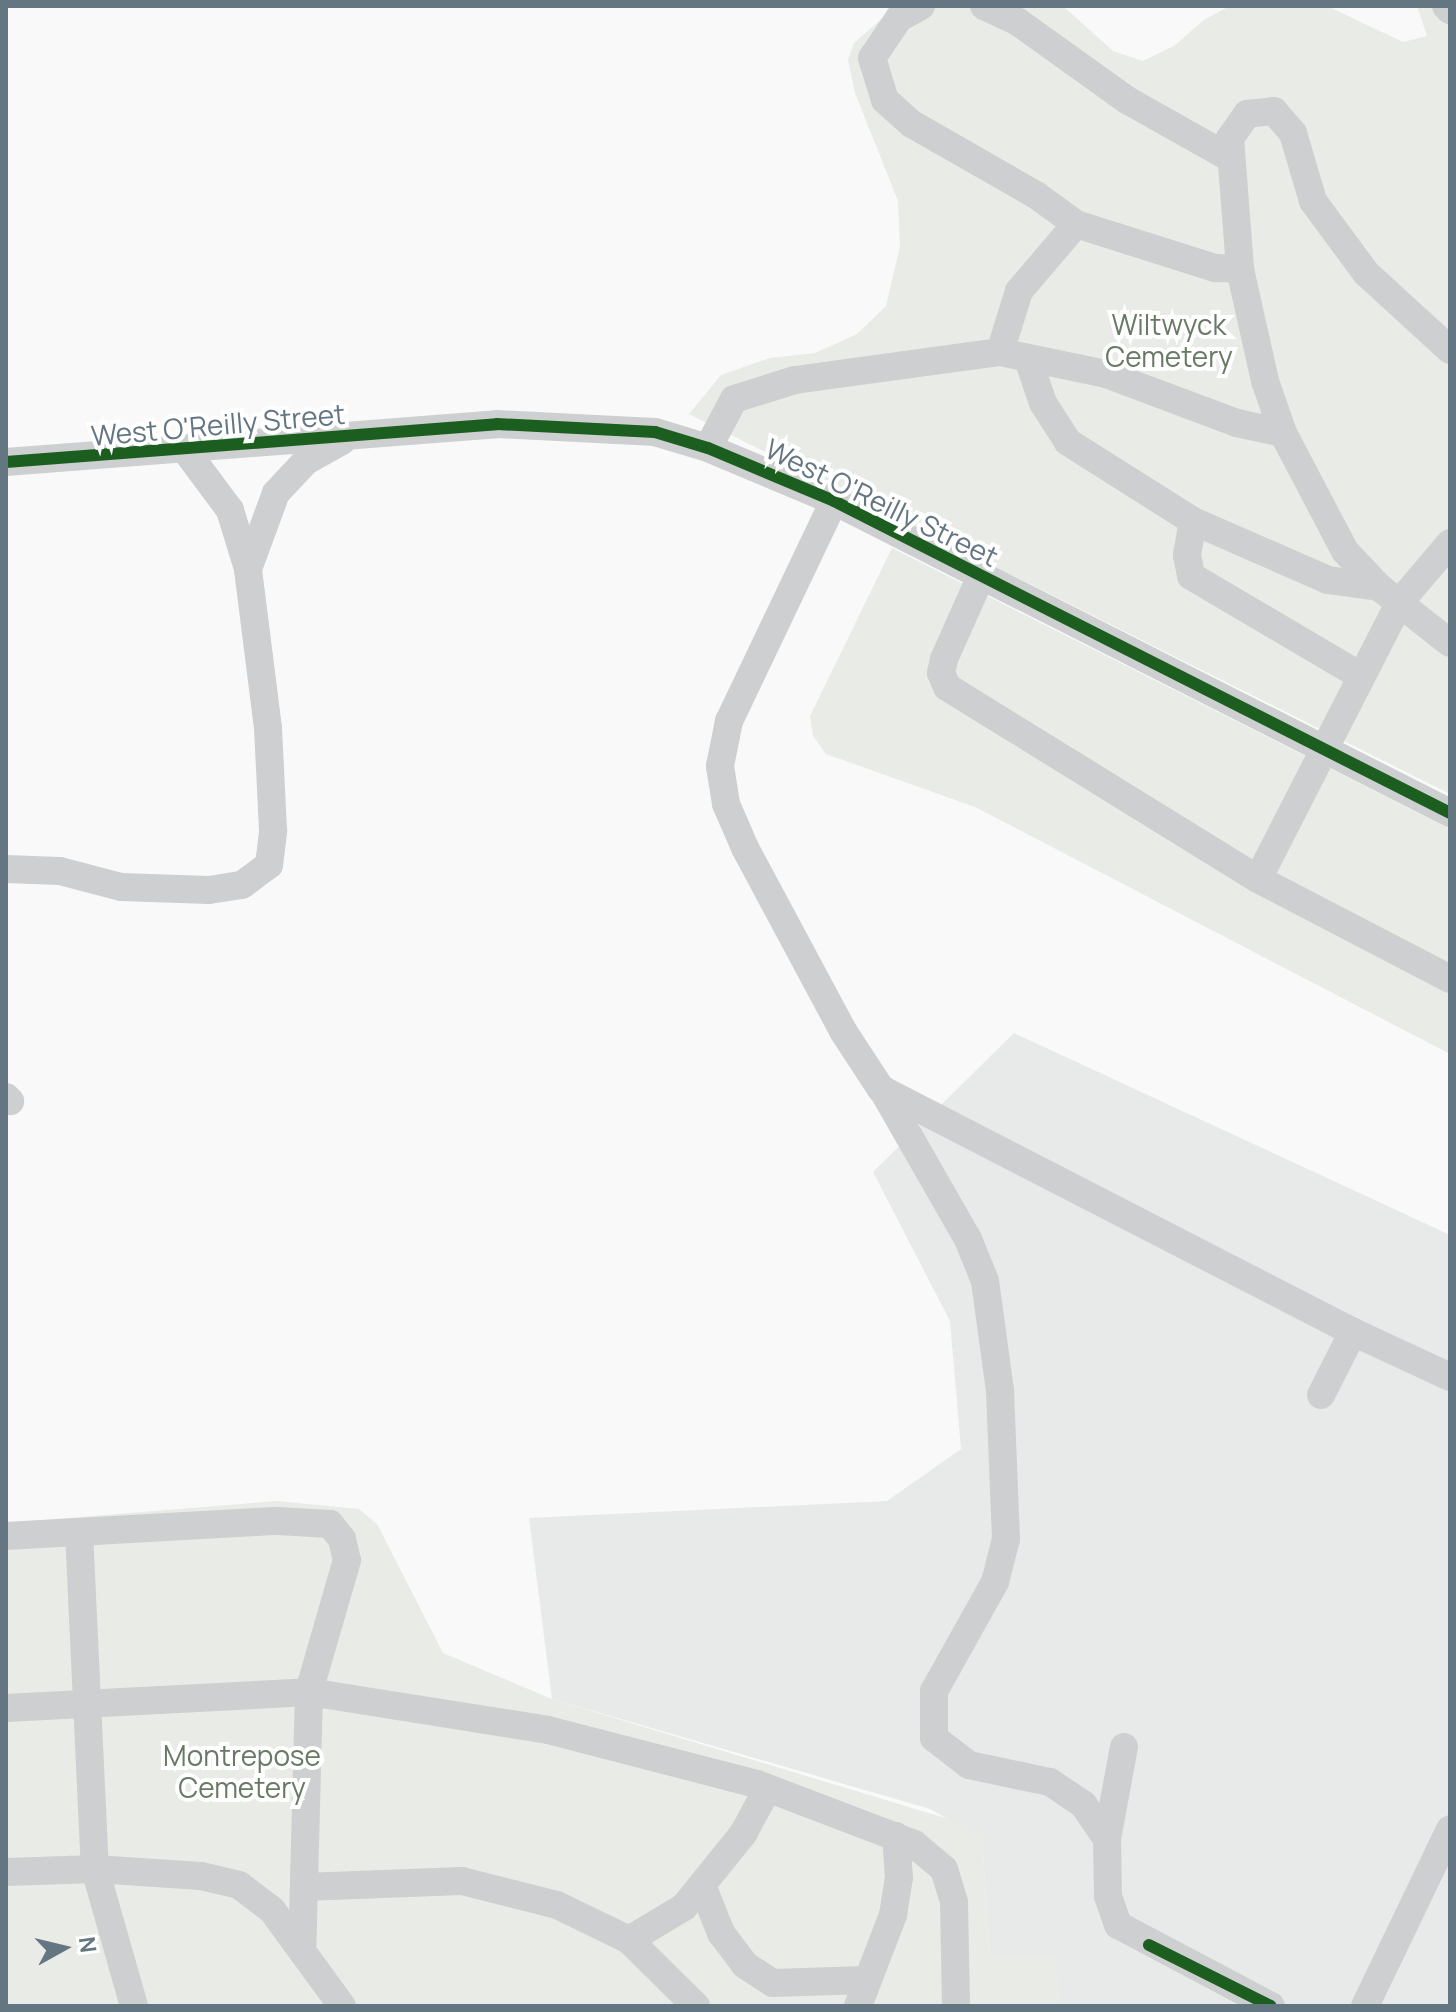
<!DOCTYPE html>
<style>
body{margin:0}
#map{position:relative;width:1456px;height:2012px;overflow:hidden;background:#f9f9f9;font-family:Manrope,sans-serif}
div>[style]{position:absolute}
.built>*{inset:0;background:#e8e9e9}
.green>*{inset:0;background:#e8ebe6}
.minor>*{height:28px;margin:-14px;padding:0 14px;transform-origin:14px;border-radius:14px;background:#cecfd0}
.cycleway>*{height:12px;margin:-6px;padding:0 6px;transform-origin:6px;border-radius:6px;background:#1b5e20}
span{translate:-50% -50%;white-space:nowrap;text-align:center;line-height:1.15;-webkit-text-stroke:8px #fff;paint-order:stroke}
.park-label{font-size:28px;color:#687a64}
.street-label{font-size:28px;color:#657683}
.frame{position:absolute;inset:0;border:8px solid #657683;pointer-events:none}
.north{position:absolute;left:24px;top:1908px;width:80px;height:80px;-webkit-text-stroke:6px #fff;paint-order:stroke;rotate:82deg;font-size:22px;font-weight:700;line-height:32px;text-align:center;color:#657683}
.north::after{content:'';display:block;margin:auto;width:28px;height:36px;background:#657683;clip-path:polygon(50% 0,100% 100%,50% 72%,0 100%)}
</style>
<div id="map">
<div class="built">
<i style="clip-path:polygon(1014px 1033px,1450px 1235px,1450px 2006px,1059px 2006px,1056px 1956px,990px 1956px,982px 1838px,930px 1809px,552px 1699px,529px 1518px,887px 1501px,961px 1449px,950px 1321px,873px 1172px)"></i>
</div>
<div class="green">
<i style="clip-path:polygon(896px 6px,1063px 6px,1113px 51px,1143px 61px,1174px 46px,1205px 19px,1230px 6px,1327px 6px,1403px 42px,1427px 36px,1417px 6px,1450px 6px,1450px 794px,689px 414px,721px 375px,770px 358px,815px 353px,857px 334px,886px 306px,900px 246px,898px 201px,855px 93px,848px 60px,854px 43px)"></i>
<i style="clip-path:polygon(892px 548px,1450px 829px,1450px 1054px,975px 807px,826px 754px,813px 736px,810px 716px)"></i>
<i style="clip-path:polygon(277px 1501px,359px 1509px,377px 1524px,443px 1653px,552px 1699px,965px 1824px,982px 1837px,990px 1956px,1057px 1956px,1059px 2006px,6px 2006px,6px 1523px)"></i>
</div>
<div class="minor">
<i style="left:921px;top:6px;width:25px;rotate:151deg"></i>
<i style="left:899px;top:18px;width:48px;rotate:124deg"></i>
<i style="left:872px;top:58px;width:44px;rotate:72.8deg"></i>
<i style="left:885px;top:100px;width:36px;rotate:42deg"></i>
<i style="left:912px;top:124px;width:143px;rotate:29.8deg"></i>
<i style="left:1036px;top:195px;width:49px;rotate:35.9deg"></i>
<i style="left:1076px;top:224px;width:146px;rotate:17.6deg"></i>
<i style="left:1215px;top:268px;width:25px;rotate:2deg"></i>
<i style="left:984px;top:6px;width:38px;rotate:25deg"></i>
<i style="left:1018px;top:22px;width:134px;rotate:35.6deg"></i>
<i style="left:1127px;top:100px;width:118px;rotate:29.4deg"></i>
<i style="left:1446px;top:6px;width:6px;rotate:45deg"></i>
<i style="left:1450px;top:350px;width:114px;rotate:-137.5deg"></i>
<i style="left:1366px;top:273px;width:89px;rotate:-126.4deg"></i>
<i style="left:1313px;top:201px;width:71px;rotate:-106.4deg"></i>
<i style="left:1293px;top:133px;width:29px;rotate:-131deg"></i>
<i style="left:1274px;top:111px;width:27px;rotate:174deg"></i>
<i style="left:1247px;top:114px;width:29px;rotate:125deg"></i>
<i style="left:1230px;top:138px;width:131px;rotate:85.6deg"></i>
<i style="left:1240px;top:269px;width:115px;rotate:77.4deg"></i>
<i style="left:1265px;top:381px;width:55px;rotate:70.9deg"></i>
<i style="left:1283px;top:433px;width:133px;rotate:62.3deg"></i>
<i style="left:1345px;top:551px;width:50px;rotate:46.6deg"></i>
<i style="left:1379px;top:587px;width:90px;rotate:38.3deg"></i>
<i style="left:1000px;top:352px;width:64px;rotate:-72.7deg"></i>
<i style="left:1019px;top:291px;width:88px;rotate:-49.6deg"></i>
<i style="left:1028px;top:359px;width:46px;rotate:71.2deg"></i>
<i style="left:1043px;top:403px;width:46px;rotate:57.3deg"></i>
<i style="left:1068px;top:442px;width:148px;rotate:32.3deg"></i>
<i style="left:1193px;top:521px;width:35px;rotate:100deg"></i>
<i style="left:1187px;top:555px;width:21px;rotate:79deg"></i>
<i style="left:1191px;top:576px;width:195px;rotate:30.5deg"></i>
<i style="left:708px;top:448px;width:55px;rotate:-62deg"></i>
<i style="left:734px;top:399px;width:64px;rotate:-17.3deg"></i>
<i style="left:795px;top:380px;width:207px;rotate:-7.8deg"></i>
<i style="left:1000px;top:352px;width:108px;rotate:11.7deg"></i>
<i style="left:1106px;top:374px;width:140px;rotate:20.5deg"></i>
<i style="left:1237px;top:423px;width:47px;rotate:12.3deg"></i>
<i style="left:6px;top:462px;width:492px;rotate:-4.4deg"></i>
<i style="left:497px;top:424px;width:158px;rotate:2.9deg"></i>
<i style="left:655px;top:432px;width:55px;rotate:16.8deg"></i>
<i style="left:708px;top:448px;width:137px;rotate:22.8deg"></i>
<i style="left:834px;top:501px;width:691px;rotate:26.86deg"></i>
<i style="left:834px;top:501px;width:244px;rotate:115.5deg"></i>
<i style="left:729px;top:721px;width:46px;rotate:101.3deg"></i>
<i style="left:720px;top:766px;width:38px;rotate:81deg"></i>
<i style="left:726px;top:804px;width:48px;rotate:66.6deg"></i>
<i style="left:745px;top:848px;width:208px;rotate:61.8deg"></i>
<i style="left:843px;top:1031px;width:69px;rotate:56.8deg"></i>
<i style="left:881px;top:1089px;width:531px;rotate:27.24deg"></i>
<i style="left:1353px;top:1332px;width:107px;rotate:24.9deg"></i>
<i style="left:1193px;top:521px;width:147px;rotate:23.6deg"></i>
<i style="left:1328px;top:580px;width:51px;rotate:7.8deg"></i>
<i style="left:248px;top:569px;width:81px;rotate:-69.8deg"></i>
<i style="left:276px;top:493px;width:44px;rotate:-46.8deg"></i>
<i style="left:306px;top:461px;width:41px;rotate:-29.1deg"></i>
<i style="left:981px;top:576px;width:91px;rotate:114deg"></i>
<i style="left:944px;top:659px;width:14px;rotate:102deg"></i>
<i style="left:941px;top:673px;width:15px;rotate:67deg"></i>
<i style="left:947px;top:687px;width:365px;rotate:31.7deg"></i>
<i style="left:1258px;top:879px;width:216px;rotate:27.5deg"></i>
<i style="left:6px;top:869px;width:54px;rotate:2.1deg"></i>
<i style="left:60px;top:871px;width:63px;rotate:14.7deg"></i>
<i style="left:121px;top:887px;width:88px;rotate:2deg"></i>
<i style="left:209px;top:890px;width:33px;rotate:-9deg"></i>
<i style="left:242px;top:885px;width:34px;rotate:-37deg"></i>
<i style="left:269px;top:865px;width:35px;rotate:-83deg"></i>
<i style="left:273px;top:830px;width:102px;rotate:-92.8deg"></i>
<i style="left:268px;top:728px;width:160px;rotate:-97.2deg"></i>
<i style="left:248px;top:569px;width:62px;rotate:-107deg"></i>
<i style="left:230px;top:510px;width:74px;rotate:-126.7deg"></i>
<i style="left:1258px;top:879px;width:310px;rotate:-62.9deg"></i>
<i style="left:1399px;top:603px;width:79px;rotate:-49.6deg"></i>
<i style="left:882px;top:1089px;width:173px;rotate:60.2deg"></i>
<i style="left:968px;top:1239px;width:45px;rotate:68deg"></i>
<i style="left:985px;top:1281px;width:110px;rotate:82.2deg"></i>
<i style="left:1000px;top:1390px;width:149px;rotate:87.7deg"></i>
<i style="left:1006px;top:1539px;width:44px;rotate:104.3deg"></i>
<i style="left:995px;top:1582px;width:125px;rotate:119.2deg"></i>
<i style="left:934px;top:1691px;width:47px;rotate:90deg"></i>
<i style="left:934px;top:1738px;width:44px;rotate:37.6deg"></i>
<i style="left:969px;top:1765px;width:83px;rotate:11.9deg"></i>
<i style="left:1050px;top:1782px;width:40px;rotate:34deg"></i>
<i style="left:1083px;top:1804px;width:42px;rotate:55.6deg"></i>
<i style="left:6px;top:1097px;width:6px;rotate:45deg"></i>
<i style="left:1321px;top:1395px;width:71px;rotate:-63.1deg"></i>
<i style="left:79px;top:1532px;width:337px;rotate:87.3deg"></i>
<i style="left:95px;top:1869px;width:142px;rotate:74.1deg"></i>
<i style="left:6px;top:1536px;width:271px;rotate:-3.2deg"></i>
<i style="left:277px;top:1521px;width:53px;rotate:3.2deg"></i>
<i style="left:330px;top:1524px;width:19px;rotate:51deg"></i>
<i style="left:342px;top:1539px;width:22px;rotate:77deg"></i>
<i style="left:347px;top:1560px;width:137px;rotate:106.1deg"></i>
<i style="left:309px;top:1692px;width:259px;rotate:91.5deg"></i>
<i style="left:6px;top:1708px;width:303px;rotate:-3deg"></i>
<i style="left:309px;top:1692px;width:242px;rotate:9deg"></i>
<i style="left:548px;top:1730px;width:216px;rotate:14.5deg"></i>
<i style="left:757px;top:1784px;width:168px;rotate:20.9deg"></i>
<i style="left:914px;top:1844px;width:39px;rotate:40deg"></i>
<i style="left:944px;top:1869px;width:34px;rotate:73deg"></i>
<i style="left:954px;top:1902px;width:104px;rotate:88.9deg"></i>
<i style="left:1124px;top:1747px;width:94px;rotate:100.5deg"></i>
<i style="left:1107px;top:1839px;width:57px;rotate:89deg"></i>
<i style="left:1108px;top:1896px;width:31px;rotate:71deg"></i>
<i style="left:1118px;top:1925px;width:173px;rotate:27.9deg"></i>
<i style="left:6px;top:1872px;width:89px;rotate:-1.9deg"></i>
<i style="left:95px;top:1869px;width:106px;rotate:3.8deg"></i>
<i style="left:201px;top:1876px;width:39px;rotate:13deg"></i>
<i style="left:239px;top:1885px;width:41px;rotate:37.1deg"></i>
<i style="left:272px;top:1910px;width:119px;rotate:53.9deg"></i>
<i style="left:702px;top:1885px;width:52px;rotate:68.4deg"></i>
<i style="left:721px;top:1933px;width:40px;rotate:53deg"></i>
<i style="left:745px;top:1965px;width:33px;rotate:33deg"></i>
<i style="left:773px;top:1983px;width:93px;rotate:-1.8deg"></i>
<i style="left:304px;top:1887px;width:158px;rotate:-2.2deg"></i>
<i style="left:462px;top:1881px;width:98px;rotate:14.2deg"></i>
<i style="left:557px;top:1905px;width:80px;rotate:25.9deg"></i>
<i style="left:629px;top:1940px;width:94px;rotate:44.6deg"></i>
<i style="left:629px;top:1940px;width:64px;rotate:-31deg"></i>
<i style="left:684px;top:1907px;width:94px;rotate:-51.1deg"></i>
<i style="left:743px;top:1834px;width:52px;rotate:-61.5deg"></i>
<i style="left:858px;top:2006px;width:97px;rotate:-69deg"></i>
<i style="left:893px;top:1915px;width:37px;rotate:-81deg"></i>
<i style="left:899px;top:1878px;width:42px;rotate:-94.1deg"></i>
<i style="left:1365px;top:2006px;width:196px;rotate:-64.3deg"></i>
</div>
<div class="cycleway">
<i style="left:6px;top:462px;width:492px;rotate:-4.4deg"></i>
<i style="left:497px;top:424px;width:158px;rotate:2.9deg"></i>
<i style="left:655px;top:432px;width:55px;rotate:16.8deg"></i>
<i style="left:708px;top:448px;width:137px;rotate:22.8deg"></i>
<i style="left:834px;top:501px;width:691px;rotate:26.86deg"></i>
<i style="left:1149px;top:1945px;width:136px;rotate:26.6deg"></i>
</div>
<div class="park-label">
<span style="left:1169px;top:340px">Wiltwyck<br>Cemetery</span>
<span style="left:242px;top:1771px">Montrepose<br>Cemetery</span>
</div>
<div class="street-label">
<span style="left:218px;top:424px;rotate:-5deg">West O'Reilly Street</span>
<span style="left:882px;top:502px;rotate:26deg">West O'Reilly Street</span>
</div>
<div class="frame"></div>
<div class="north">N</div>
</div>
